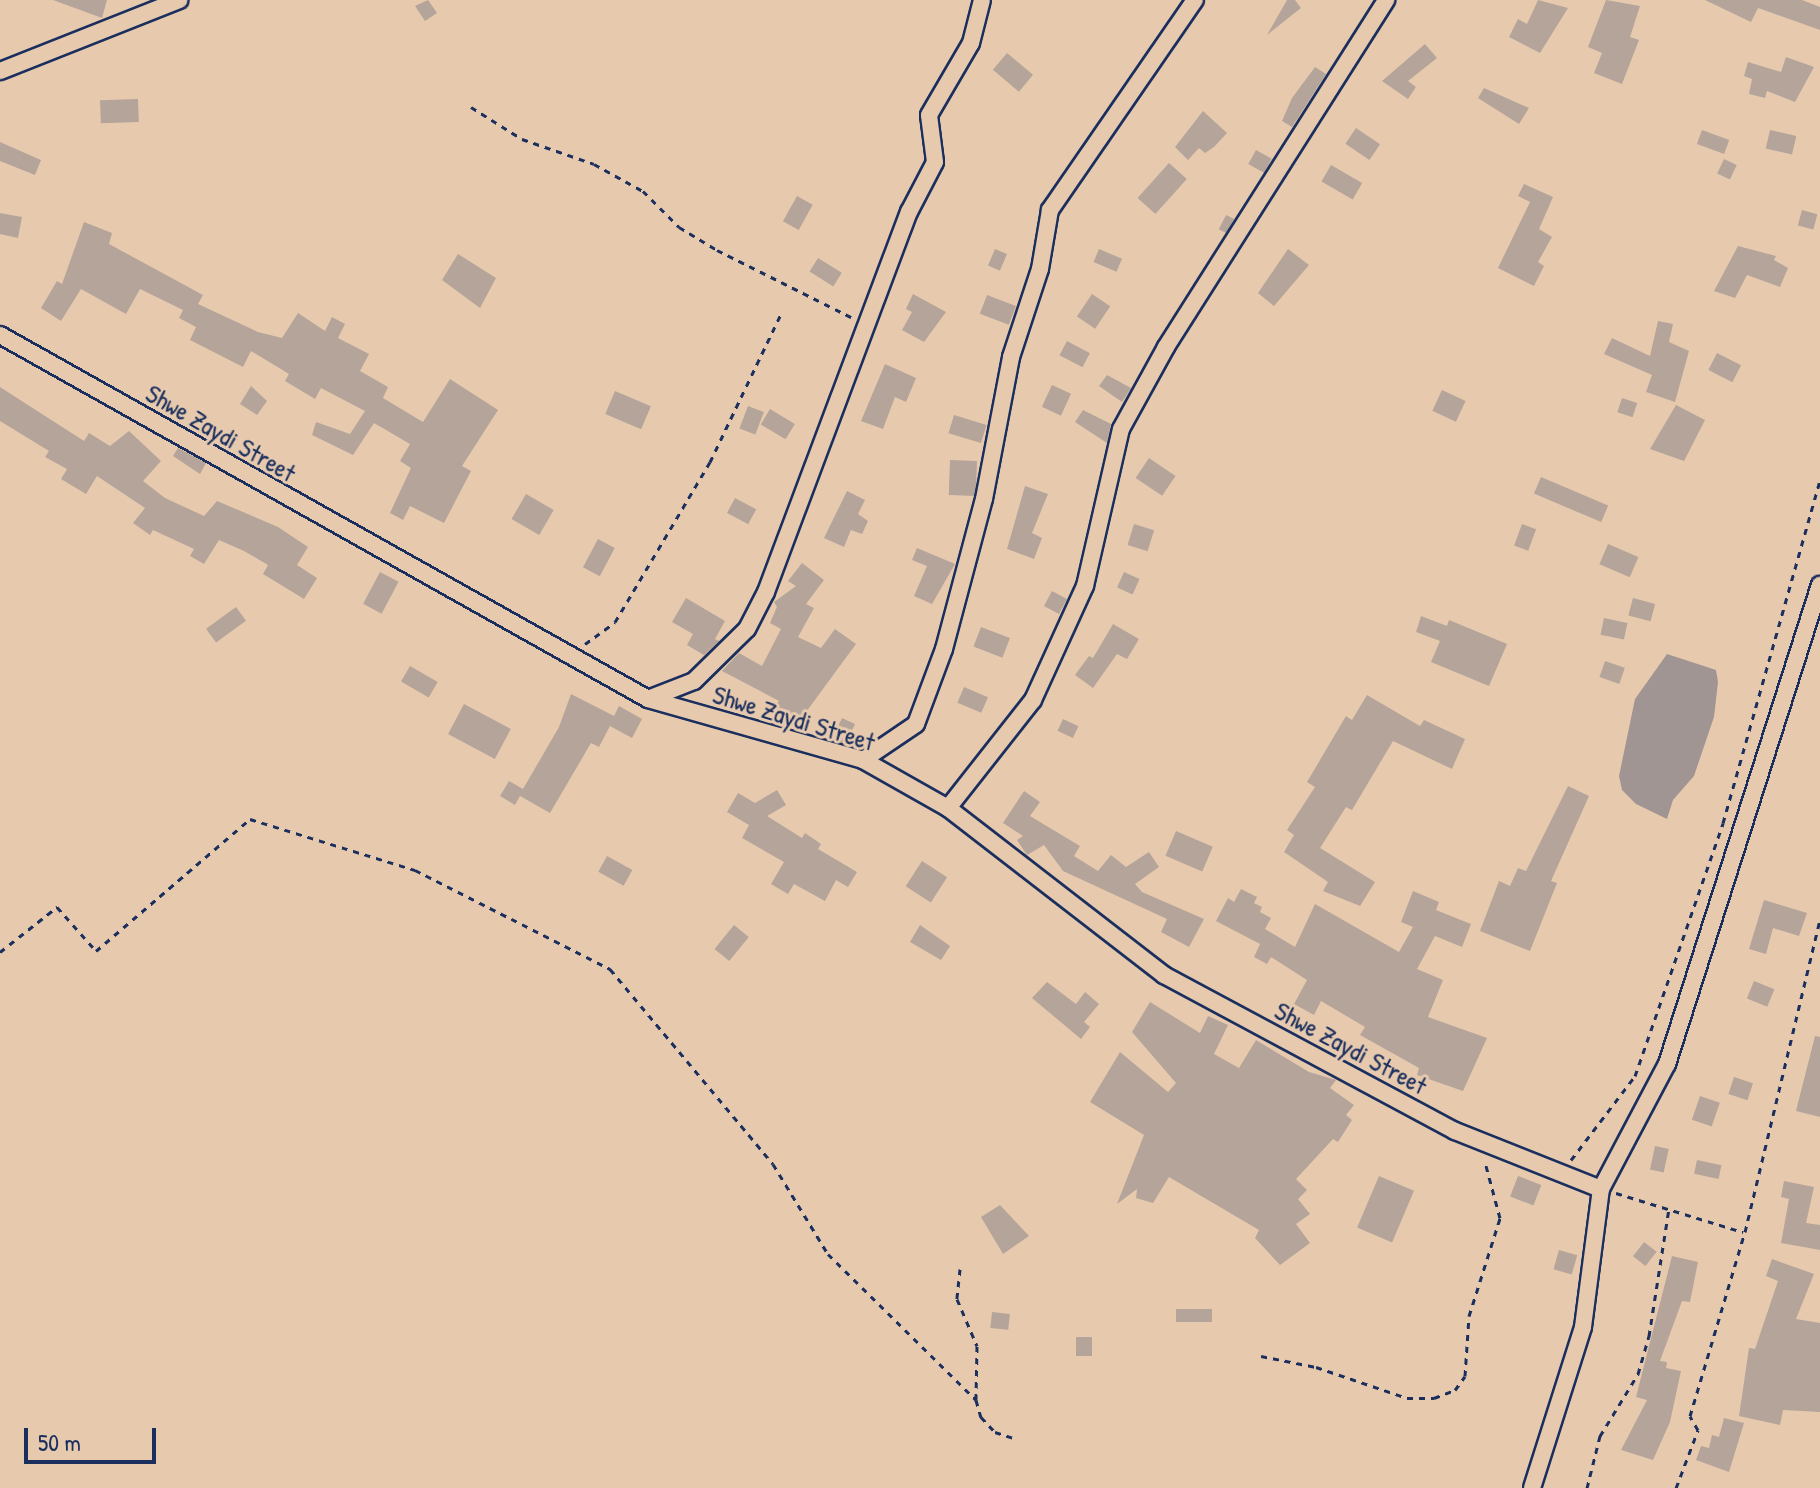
<!DOCTYPE html>
<style>
body{margin:0}
#map{position:relative;width:1820px;height:1488px;overflow:hidden;background:#e7caae;font-family:"Patrick Hand",sans-serif}
div>[style]{position:absolute}
.water>*{inset:0;background:#a19593}
.building>*{inset:0;background:#b4a49a;transform-origin:0 0}
.path>*{height:3px;margin-top:-1.5px;transform-origin:0;background:repeating-linear-gradient(90deg,#1b2f5e 0 6px,transparent 0 12px)}
.roads{filter:drop-shadow(2px 0 #1b2f5e) drop-shadow(-2px 0 #1b2f5e) drop-shadow(0 2px #1b2f5e) drop-shadow(0 -2px #1b2f5e)}
.minor>*{height:16px;margin:-8px;padding:0 8px;transform-origin:8px;border-radius:8px;background:#e7caae}
span{translate:-50% -50%;white-space:nowrap;text-align:center;line-height:1.15;-webkit-text-stroke:6px #e7caae;paint-order:stroke}
.street-label{font-size:26px;color:#1b2f5e}
.scale{position:absolute;left:24px;top:1428px;width:132px;height:36px;box-sizing:border-box;border:4px solid #1b2f5e;border-top:0;padding-left:10px;font-size:24px;line-height:28px;white-space:nowrap;color:#1b2f5e;-webkit-text-stroke:6px #e7caae;paint-order:stroke}
</style>
<div id="map">
<div class="water">
<i style="clip-path:polygon(1667px 654px,1716px 670px,1718px 682px,1714px 717px,1694px 776px,1673px 800px,1667px 819px,1636px 804px,1622px 790px,1619px 776px,1635px 699px)"></i>
</div>
<div class="building">
<i style="clip-path:polygon(53px 0,107px 0,102px 18px)"></i>
<i style="clip-path:polygon(428px 0,437px 13px,425px 21px,415px 6px)"></i>
<i style="clip-path:polygon(1287px 0,1295px 0,1301px 8px,1267px 35px)"></i>
<i style="clip-path:polygon(1538px 0,1568px 8px,1540px 53px,1509px 37px,1518px 19px,1527px 24px)"></i>
<i style="clip-path:polygon(1606px 0,1640px 6px,1630px 37px,1639px 40px,1622px 84px,1594px 73px,1602px 53px,1588px 47px)"></i>
<i style="clip-path:polygon(1705px 0,1802px 0,1820px 7px,1820px 30px,1758px 8px,1751px 22px)"></i>
<i style="clip-path:polygon(1425px 44px,1437px 58px,1408px 81px,1416px 87px,1408px 99px,1382px 81px)"></i>
<i style="left:1007px;top:53px;width:34px;height:22px;rotate:40deg"></i>
<i style="clip-path:polygon(1786px 57px,1814px 67px,1795px 102px,1767px 91px,1765px 98px,1749px 94px,1752px 79px,1744px 76px,1748px 62px,1781px 72px)"></i>
<i style="clip-path:polygon(1315px 67px,1326px 74px,1292px 127px,1282px 121px,1292px 98px)"></i>
<i style="clip-path:polygon(1484px 88px,1529px 108px,1519px 124px,1478px 98px)"></i>
<i style="left:138px;top:99px;width:23px;height:38px;rotate:88deg"></i>
<i style="clip-path:polygon(1203px 111px,1227px 133px,1214px 147px,1205px 153px,1199px 148px,1188px 160px,1175px 147px)"></i>
<i style="left:1356px;top:128px;width:29px;height:19px;rotate:34deg"></i>
<i style="left:1702px;top:130px;width:29px;height:15px;rotate:20deg"></i>
<i style="left:1770px;top:130px;width:27px;height:19px;rotate:13deg"></i>
<i style="clip-path:polygon(0 142px,41px 160px,35px 175px,0 161px)"></i>
<i style="left:1256px;top:150px;width:18px;height:16px;rotate:29deg"></i>
<i style="left:1724px;top:159px;width:14px;height:16px;rotate:25deg"></i>
<i style="left:1169px;top:163px;width:24px;height:47px;rotate:42deg"></i>
<i style="left:1331px;top:165px;width:36px;height:19px;rotate:30deg"></i>
<i style="clip-path:polygon(1524px 184px,1553px 197px,1539px 229px,1552px 237px,1538px 262px,1544px 266px,1534px 286px,1498px 268px,1530px 202px,1518px 196px)"></i>
<i style="left:797px;top:196px;width:18px;height:29px;rotate:29deg"></i>
<i style="left:1802px;top:210px;width:16px;height:16px;rotate:15deg"></i>
<i style="clip-path:polygon(0 213px,22px 217px,18px 238px,0 234px)"></i>
<i style="left:1226px;top:215px;width:9px;height:16px;rotate:27deg"></i>
<i style="clip-path:polygon(84px 222px,112px 233px,109px 244px,203px 295px,198px 304px,258px 332px,282px 338px,298px 313px,325px 331px,332px 317px,345px 324px,338px 338px,369px 354px,360px 371px,388px 387px,383px 398px,423px 422px,450px 379px,498px 410px,462px 466px,471px 471px,444px 523px,410px 506px,403px 520px,390px 513px,411px 468px,400px 461px,410px 444px,374px 423px,353px 455px,312px 435px,316px 422px,350px 434px,365px 411px,321px 388px,315px 399px,285px 381px,289px 374px,251px 351px,243px 367px,190px 340px,196px 327px,179px 318px,183px 310px,140px 289px,126px 314px,81px 289px,61px 321px,41px 308px,57px 281px,62px 284px)"></i>
<i style="clip-path:polygon(1738px 246px,1776px 256px,1774px 260px,1788px 268px,1780px 287px,1747px 275px,1735px 298px,1714px 291px)"></i>
<i style="left:995px;top:249px;width:13px;height:18px;rotate:23deg"></i>
<i style="left:1099px;top:249px;width:25px;height:14px;rotate:23deg"></i>
<i style="clip-path:polygon(1288px 249px,1309px 265px,1274px 306px,1258px 293px)"></i>
<i style="clip-path:polygon(458px 254px,496px 278px,480px 308px,442px 280px)"></i>
<i style="left:818px;top:258px;width:28px;height:16px;rotate:32deg"></i>
<i style="clip-path:polygon(913px 294px,946px 312px,924px 342px,902px 330px,912px 312px,906px 309px)"></i>
<i style="left:1092px;top:294px;width:22px;height:27px;rotate:34deg"></i>
<i style="left:987px;top:295px;width:31px;height:20px;rotate:21deg"></i>
<i style="clip-path:polygon(1658px 321px,1673px 324px,1669px 342px,1689px 351px,1675px 402px,1646px 392px,1652px 375px,1604px 354px,1612px 338px,1650px 356px)"></i>
<i style="left:1067px;top:341px;width:26px;height:16px;rotate:28deg"></i>
<i style="left:1717px;top:353px;width:27px;height:19px;rotate:27deg"></i>
<i style="clip-path:polygon(885px 364px,916px 378px,906px 402px,895px 397px,883px 429px,861px 421px)"></i>
<i style="clip-path:polygon(1107px 375px,1131px 388px,1122px 402px,1099px 386px)"></i>
<i style="left:1052px;top:385px;width:21px;height:24px;rotate:25deg"></i>
<i style="clip-path:polygon(251px 386px,267px 401px,257px 415px,240px 404px)"></i>
<i style="clip-path:polygon(0 387px,84px 441px,89px 433px,110px 446px,129px 431px,161px 461px,143px 481px,165px 498px,204px 516px,217px 501px,278px 527px,308px 547px,297px 565px,317px 578px,304px 599px,263px 574px,268px 565px,244px 551px,219px 540px,204px 564px,190px 556px,194px 549px,153px 530px,150px 535px,133px 523px,145px 508px,97px 476px,86px 494px,61px 479px,67px 469px,45px 457px,49px 451px,0 421px)"></i>
<i style="left:1442px;top:390px;width:26px;height:23px;rotate:25deg"></i>
<i style="left:615px;top:391px;width:39px;height:25px;rotate:23deg"></i>
<i style="left:1622px;top:398px;width:16px;height:15px;rotate:18deg"></i>
<i style="clip-path:polygon(1676px 405px,1705px 420px,1684px 461px,1650px 449px)"></i>
<i style="left:748px;top:406px;width:17px;height:24px;rotate:21deg"></i>
<i style="left:770px;top:409px;width:29px;height:18px;rotate:31deg"></i>
<i style="clip-path:polygon(1083px 410px,1111px 424px,1107px 443px,1075px 422px)"></i>
<i style="left:954px;top:415px;width:34px;height:19px;rotate:17deg"></i>
<i style="clip-path:polygon(178px 448px,206px 463px,200px 474px,173px 456px)"></i>
<i style="left:1149px;top:458px;width:32px;height:24px;rotate:34deg"></i>
<i style="left:950px;top:460px;width:27px;height:35px;rotate:2deg"></i>
<i style="left:1541px;top:477px;width:73px;height:18px;rotate:23deg"></i>
<i style="clip-path:polygon(1025px 486px,1048px 494px,1032px 533px,1042px 538px,1034px 559px,1007px 549px)"></i>
<i style="clip-path:polygon(847px 491px,865px 500px,858px 514px,868px 521px,862px 534px,851px 530px,844px 547px,824px 538px)"></i>
<i style="left:526px;top:494px;width:32px;height:29px;rotate:30deg"></i>
<i style="left:735px;top:498px;width:24px;height:17px;rotate:28deg"></i>
<i style="left:1134px;top:524px;width:21px;height:22px;rotate:17deg"></i>
<i style="left:1522px;top:524px;width:15px;height:23px;rotate:20deg"></i>
<i style="left:598px;top:539px;width:19px;height:32px;rotate:28deg"></i>
<i style="left:1608px;top:544px;width:33px;height:22px;rotate:23deg"></i>
<i style="clip-path:polygon(917px 548px,955px 564px,932px 604px,914px 596px,927px 566px,912px 560px)"></i>
<i style="clip-path:polygon(802px 563px,824px 580px,806px 604px,814px 608px,798px 637px,821px 648px,835px 629px,856px 644px,798px 723px,774px 708px,779px 701px,722px 671px,739px 653px,762px 666px,781px 629px,770px 623px,777px 607px,774px 602px,796px 586px,788px 581px)"></i>
<i style="left:380px;top:572px;width:21px;height:36px;rotate:28deg"></i>
<i style="left:1124px;top:572px;width:17px;height:17px;rotate:24deg"></i>
<i style="left:1052px;top:591px;width:17px;height:17px;rotate:28deg"></i>
<i style="clip-path:polygon(686px 598px,725px 621px,715px 639px,719px 641px,704px 655px,687px 645px,693px 634px,672px 622px)"></i>
<i style="left:1633px;top:598px;width:23px;height:18px;rotate:15deg"></i>
<i style="left:236px;top:607px;width:17px;height:37px;rotate:54deg"></i>
<i style="clip-path:polygon(1421px 616px,1447px 626px,1449px 620px,1507px 644px,1489px 686px,1431px 662px,1440px 641px,1416px 632px)"></i>
<i style="left:1604px;top:618px;width:24px;height:17px;rotate:12deg"></i>
<i style="clip-path:polygon(1113px 624px,1139px 639px,1127px 659px,1117px 654px,1093px 688px,1075px 675px,1089px 656px,1093px 658px)"></i>
<i style="left:981px;top:627px;width:31px;height:21px;rotate:21deg"></i>
<i style="left:1605px;top:661px;width:21px;height:17px;rotate:19deg"></i>
<i style="left:410px;top:666px;width:32px;height:18px;rotate:30deg"></i>
<i style="left:964px;top:687px;width:26px;height:17px;rotate:23deg"></i>
<i style="clip-path:polygon(571px 694px,614px 716px,619px 706px,642px 719px,632px 738px,610px 726px,599px 747px,591px 743px,550px 813px,520px 796px,515px 805px,500px 796px,509px 781px,523px 789px,559px 727px)"></i>
<i style="clip-path:polygon(1367px 695px,1420px 726px,1424px 720px,1465px 739px,1452px 769px,1393px 741px,1352px 810px,1346px 807px,1320px 848px,1375px 882px,1360px 906px,1323px 891px,1328px 882px,1284px 852px,1294px 835px,1287px 830px,1315px 787px,1307px 782px,1346px 716px,1352px 720px)"></i>
<i style="left:464px;top:704px;width:53px;height:34px;rotate:28deg"></i>
<i style="clip-path:polygon(842px 718px,855px 724px,846px 744px,825px 738px,832px 739px)"></i>
<i style="left:1063px;top:719px;width:17px;height:13px;rotate:25deg"></i>
<i style="clip-path:polygon(1568px 786px,1589px 796px,1551px 881px,1557px 883px,1530px 951px,1480px 931px,1499px 881px,1510px 886px,1518px 868px,1526px 871px)"></i>
<i style="clip-path:polygon(777px 790px,786px 805px,767px 816px,802px 838px,805px 833px,821px 844px,818px 849px,857px 872px,848px 887px,836px 880px,825px 901px,794px 884px,788px 894px,771px 884px,784px 862px,742px 838px,749px 825px,727px 812px,738px 793px,755px 803px)"></i>
<i style="clip-path:polygon(1024px 791px,1040px 802px,1030px 816px,1080px 846px,1074px 856px,1098px 871px,1111px 855px,1126px 867px,1149px 852px,1159px 867px,1135px 884px,1142px 892px,1204px 919px,1189px 947px,1161px 932px,1167px 919px,1063px 871px,1044px 845px,1027px 855px,1017px 840px,1023px 836px,1003px 823px)"></i>
<i style="left:1176px;top:831px;width:40px;height:27px;rotate:23deg"></i>
<i style="left:607px;top:856px;width:29px;height:18px;rotate:29deg"></i>
<i style="left:922px;top:861px;width:30px;height:30px;rotate:33deg"></i>
<i style="clip-path:polygon(1241px 889px,1257px 897px,1254px 903px,1262px 907px,1260px 912px,1271px 918px,1265px 929px,1295px 947px,1315px 904px,1399px 952px,1413px 927px,1401px 922px,1413px 891px,1439px 902px,1436px 910px,1471px 924px,1462px 947px,1435px 936px,1417px 969px,1443px 980px,1428px 1017px,1487px 1038px,1463px 1091px,1417px 1075px,1419px 1068px,1360px 1035px,1365px 1027px,1321px 1001px,1314px 1015px,1294px 1004px,1307px 980px,1271px 957px,1267px 964px,1254px 957px,1260px 944px,1216px 921px,1228px 898px,1234px 902px)"></i>
<i style="clip-path:polygon(1764px 900px,1807px 913px,1799px 936px,1773px 928px,1766px 954px,1749px 949px)"></i>
<i style="left:734px;top:925px;width:19px;height:31px;rotate:39deg"></i>
<i style="clip-path:polygon(920px 925px,950px 946px,941px 960px,910px 942px)"></i>
<i style="left:1754px;top:981px;width:22px;height:19px;rotate:22deg"></i>
<i style="clip-path:polygon(1047px 982px,1076px 1004px,1085px 992px,1099px 1004px,1084px 1022px,1090px 1027px,1081px 1039px,1032px 998px)"></i>
<i style="clip-path:polygon(1150px 1002px,1200px 1033px,1208px 1016px,1228px 1025px,1214px 1054px,1239px 1068px,1256px 1040px,1309px 1072px,1336px 1080px,1330px 1088px,1354px 1105px,1346px 1115px,1352px 1120px,1338px 1142px,1333px 1139px,1296px 1179px,1307px 1190px,1298px 1199px,1310px 1214px,1296px 1224px,1310px 1243px,1280px 1265px,1255px 1238px,1259px 1230px,1169px 1177px,1153px 1203px,1136px 1198px,1137px 1189px,1117px 1204px,1144px 1135px,1090px 1102px,1120px 1052px,1168px 1092px,1176px 1083px,1132px 1032px)"></i>
<i style="clip-path:polygon(1815px 1036px,1820px 1037px,1820px 1117px,1796px 1111px)"></i>
<i style="left:1734px;top:1077px;width:20px;height:18px;rotate:18deg"></i>
<i style="left:1700px;top:1096px;width:21px;height:25px;rotate:19deg"></i>
<i style="left:1655px;top:1146px;width:14px;height:24px;rotate:12deg"></i>
<i style="left:1697px;top:1160px;width:25px;height:14px;rotate:12deg"></i>
<i style="left:1379px;top:1176px;width:38px;height:56px;rotate:23deg"></i>
<i style="left:1518px;top:1176px;width:25px;height:22px;rotate:21deg"></i>
<i style="clip-path:polygon(1784px 1181px,1814px 1187px,1806px 1223px,1820px 1225px,1820px 1250px,1781px 1243px,1789px 1199px,1781px 1197px)"></i>
<i style="clip-path:polygon(1000px 1205px,1029px 1236px,1003px 1254px,981px 1217px)"></i>
<i style="left:1644px;top:1242px;width:16px;height:18px;rotate:38deg"></i>
<i style="left:1559px;top:1250px;width:19px;height:20px;rotate:16deg"></i>
<i style="clip-path:polygon(1672px 1256px,1698px 1262px,1690px 1302px,1682px 1301px,1660px 1361px,1667px 1362px,1666px 1368px,1681px 1371px,1670px 1422px,1653px 1460px,1621px 1450px,1647px 1400px,1636px 1397px)"></i>
<i style="clip-path:polygon(1772px 1259px,1814px 1274px,1796px 1319px,1820px 1323px,1820px 1412px,1783px 1410px,1780px 1425px,1739px 1416px,1749px 1348px,1755px 1349px,1778px 1281px,1766px 1276px)"></i>
<i style="left:1176px;top:1309px;width:36px;height:13px"></i>
<i style="left:992px;top:1312px;width:18px;height:16px;rotate:6deg"></i>
<i style="left:1076px;top:1337px;width:16px;height:19px"></i>
<i style="clip-path:polygon(1724px 1418px,1744px 1423px,1729px 1472px,1696px 1460px,1701px 1446px,1709px 1448px,1712px 1435px,1719px 1437px)"></i>
</div>
<div class="path">
<i style="left:471px;top:107px;width:60px;rotate:32.1deg"></i>
<i style="left:522px;top:139px;width:76px;rotate:19.1deg"></i>
<i style="left:594px;top:164px;width:56px;rotate:28.9deg"></i>
<i style="left:643px;top:191px;width:51px;rotate:45deg"></i>
<i style="left:679px;top:227px;width:44px;rotate:31.2deg"></i>
<i style="left:717px;top:250px;width:150px;rotate:26.6deg"></i>
<i style="left:585px;top:644px;width:37px;rotate:-36deg"></i>
<i style="left:615px;top:622px;width:186px;rotate:-59.3deg"></i>
<i style="left:710px;top:462px;width:166px;rotate:-64.4deg"></i>
<i style="left:0;top:952px;width:73px;rotate:-38.3deg"></i>
<i style="left:57px;top:907px;width:59px;rotate:48.4deg"></i>
<i style="left:96px;top:951px;width:203px;rotate:-40.6deg"></i>
<i style="left:250px;top:819px;width:173px;rotate:17.2deg"></i>
<i style="left:415px;top:870px;width:219px;rotate:26.9deg"></i>
<i style="left:610px;top:969px;width:254px;rotate:50.1deg"></i>
<i style="left:773px;top:1164px;width:105px;rotate:58.6deg"></i>
<i style="left:828px;top:1254px;width:208px;rotate:44.6deg"></i>
<i style="left:1571px;top:1160px;width:106px;rotate:-52.7deg"></i>
<i style="left:1635px;top:1076px;width:268px;rotate:-70.8deg"></i>
<i style="left:1723px;top:823px;width:356px;rotate:-74.2deg"></i>
<i style="left:1616px;top:1193px;width:133px;rotate:17.1deg"></i>
<i style="left:960px;top:1269px;width:30px;rotate:96deg"></i>
<i style="left:957px;top:1299px;width:51px;rotate:66.9deg"></i>
<i style="left:977px;top:1346px;width:54px;rotate:91.1deg"></i>
<i style="left:976px;top:1400px;width:18px;rotate:74deg"></i>
<i style="left:981px;top:1417px;width:21px;rotate:47deg"></i>
<i style="left:995px;top:1432px;width:19px;rotate:18deg"></i>
<i style="left:1261px;top:1356px;width:56px;rotate:11.3deg"></i>
<i style="left:1316px;top:1367px;width:96px;rotate:18.8deg"></i>
<i style="left:1407px;top:1398px;width:27px"></i>
<i style="left:1434px;top:1398px;width:22px;rotate:-21deg"></i>
<i style="left:1455px;top:1390px;width:17px;rotate:-54deg"></i>
<i style="left:1465px;top:1376px;width:60px;rotate:-86.2deg"></i>
<i style="left:1469px;top:1316px;width:103px;rotate:-72.4deg"></i>
<i style="left:1500px;top:1218px;width:58px;rotate:-105deg"></i>
<i style="left:1587px;top:1488px;width:54px;rotate:-76deg"></i>
<i style="left:1600px;top:1436px;width:73px;rotate:-58.5deg"></i>
<i style="left:1638px;top:1374px;width:40px;rotate:-74deg"></i>
<i style="left:1649px;top:1336px;width:130px;rotate:-81.1deg"></i>
<i style="left:1676px;top:1488px;width:62px;rotate:-69.2deg"></i>
<i style="left:1698px;top:1430px;width:16px;rotate:-120deg"></i>
<i style="left:1690px;top:1416px;width:192px;rotate:-73.4deg"></i>
<i style="left:1745px;top:1232px;width:322px;rotate:-76.5deg"></i>
</div>
<div class="roads">
<div class="minor">
<i style="left:0;top:71px;width:193px;rotate:-21.6deg"></i>
<i style="left:0;top:335px;width:743px;rotate:29.32deg"></i>
<i style="left:648px;top:699px;width:223px;rotate:15.8deg"></i>
<i style="left:863px;top:760px;width:98px;rotate:29.5deg"></i>
<i style="left:948px;top:808px;width:273px;rotate:37.7deg"></i>
<i style="left:1164px;top:975px;width:330px;rotate:28.2deg"></i>
<i style="left:1455px;top:1131px;width:157px;rotate:21.7deg"></i>
<i style="left:648px;top:699px;width:49px;rotate:-21.4deg"></i>
<i style="left:694px;top:681px;width:74px;rotate:-44.5deg"></i>
<i style="left:747px;top:629px;width:42px;rotate:-62.8deg"></i>
<i style="left:766px;top:592px;width:406px;rotate:-69.4deg"></i>
<i style="left:909px;top:212px;width:56px;rotate:-62.5deg"></i>
<i style="left:935px;top:162px;width:47px;rotate:-97.3deg"></i>
<i style="left:929px;top:115px;width:83px;rotate:-59.7deg"></i>
<i style="left:971px;top:43px;width:44px;rotate:-75.7deg"></i>
<i style="left:863px;top:760px;width:64px;rotate:-34.2deg"></i>
<i style="left:916px;top:724px;width:80px;rotate:-69.5deg"></i>
<i style="left:944px;top:649px;width:155px;rotate:-75.1deg"></i>
<i style="left:984px;top:499px;width:145px;rotate:-79.2deg"></i>
<i style="left:1011px;top:357px;width:93px;rotate:-71.8deg"></i>
<i style="left:1040px;top:269px;width:60px;rotate:-80.4deg"></i>
<i style="left:1050px;top:210px;width:255px;rotate:-55.4deg"></i>
<i style="left:948px;top:808px;width:137px;rotate:-51.8deg"></i>
<i style="left:1033px;top:700px;width:125px;rotate:-65.5deg"></i>
<i style="left:1085px;top:586px;width:161px;rotate:-77.1deg"></i>
<i style="left:1121px;top:429px;width:94px;rotate:-61.2deg"></i>
<i style="left:1166px;top:347px;width:411px;rotate:-57.6deg"></i>
<i style="left:1532px;top:1488px;width:169px;rotate:-72.4deg"></i>
<i style="left:1583px;top:1327px;width:139px;rotate:-82.6deg"></i>
<i style="left:1601px;top:1189px;width:141px;rotate:-62.2deg"></i>
<i style="left:1667px;top:1064px;width:503px;rotate:-72.29deg"></i>
</div>
</div>
<div class="street-label">
<span style="left:221px;top:433px;rotate:30deg">Shwe Zaydi Street</span>
<span style="left:794px;top:718px;rotate:17deg">Shwe Zaydi Street</span>
<span style="left:1351px;top:1048px;rotate:28deg">Shwe Zaydi Street</span>
</div>
<div class="scale">50 m</div>
</div>
